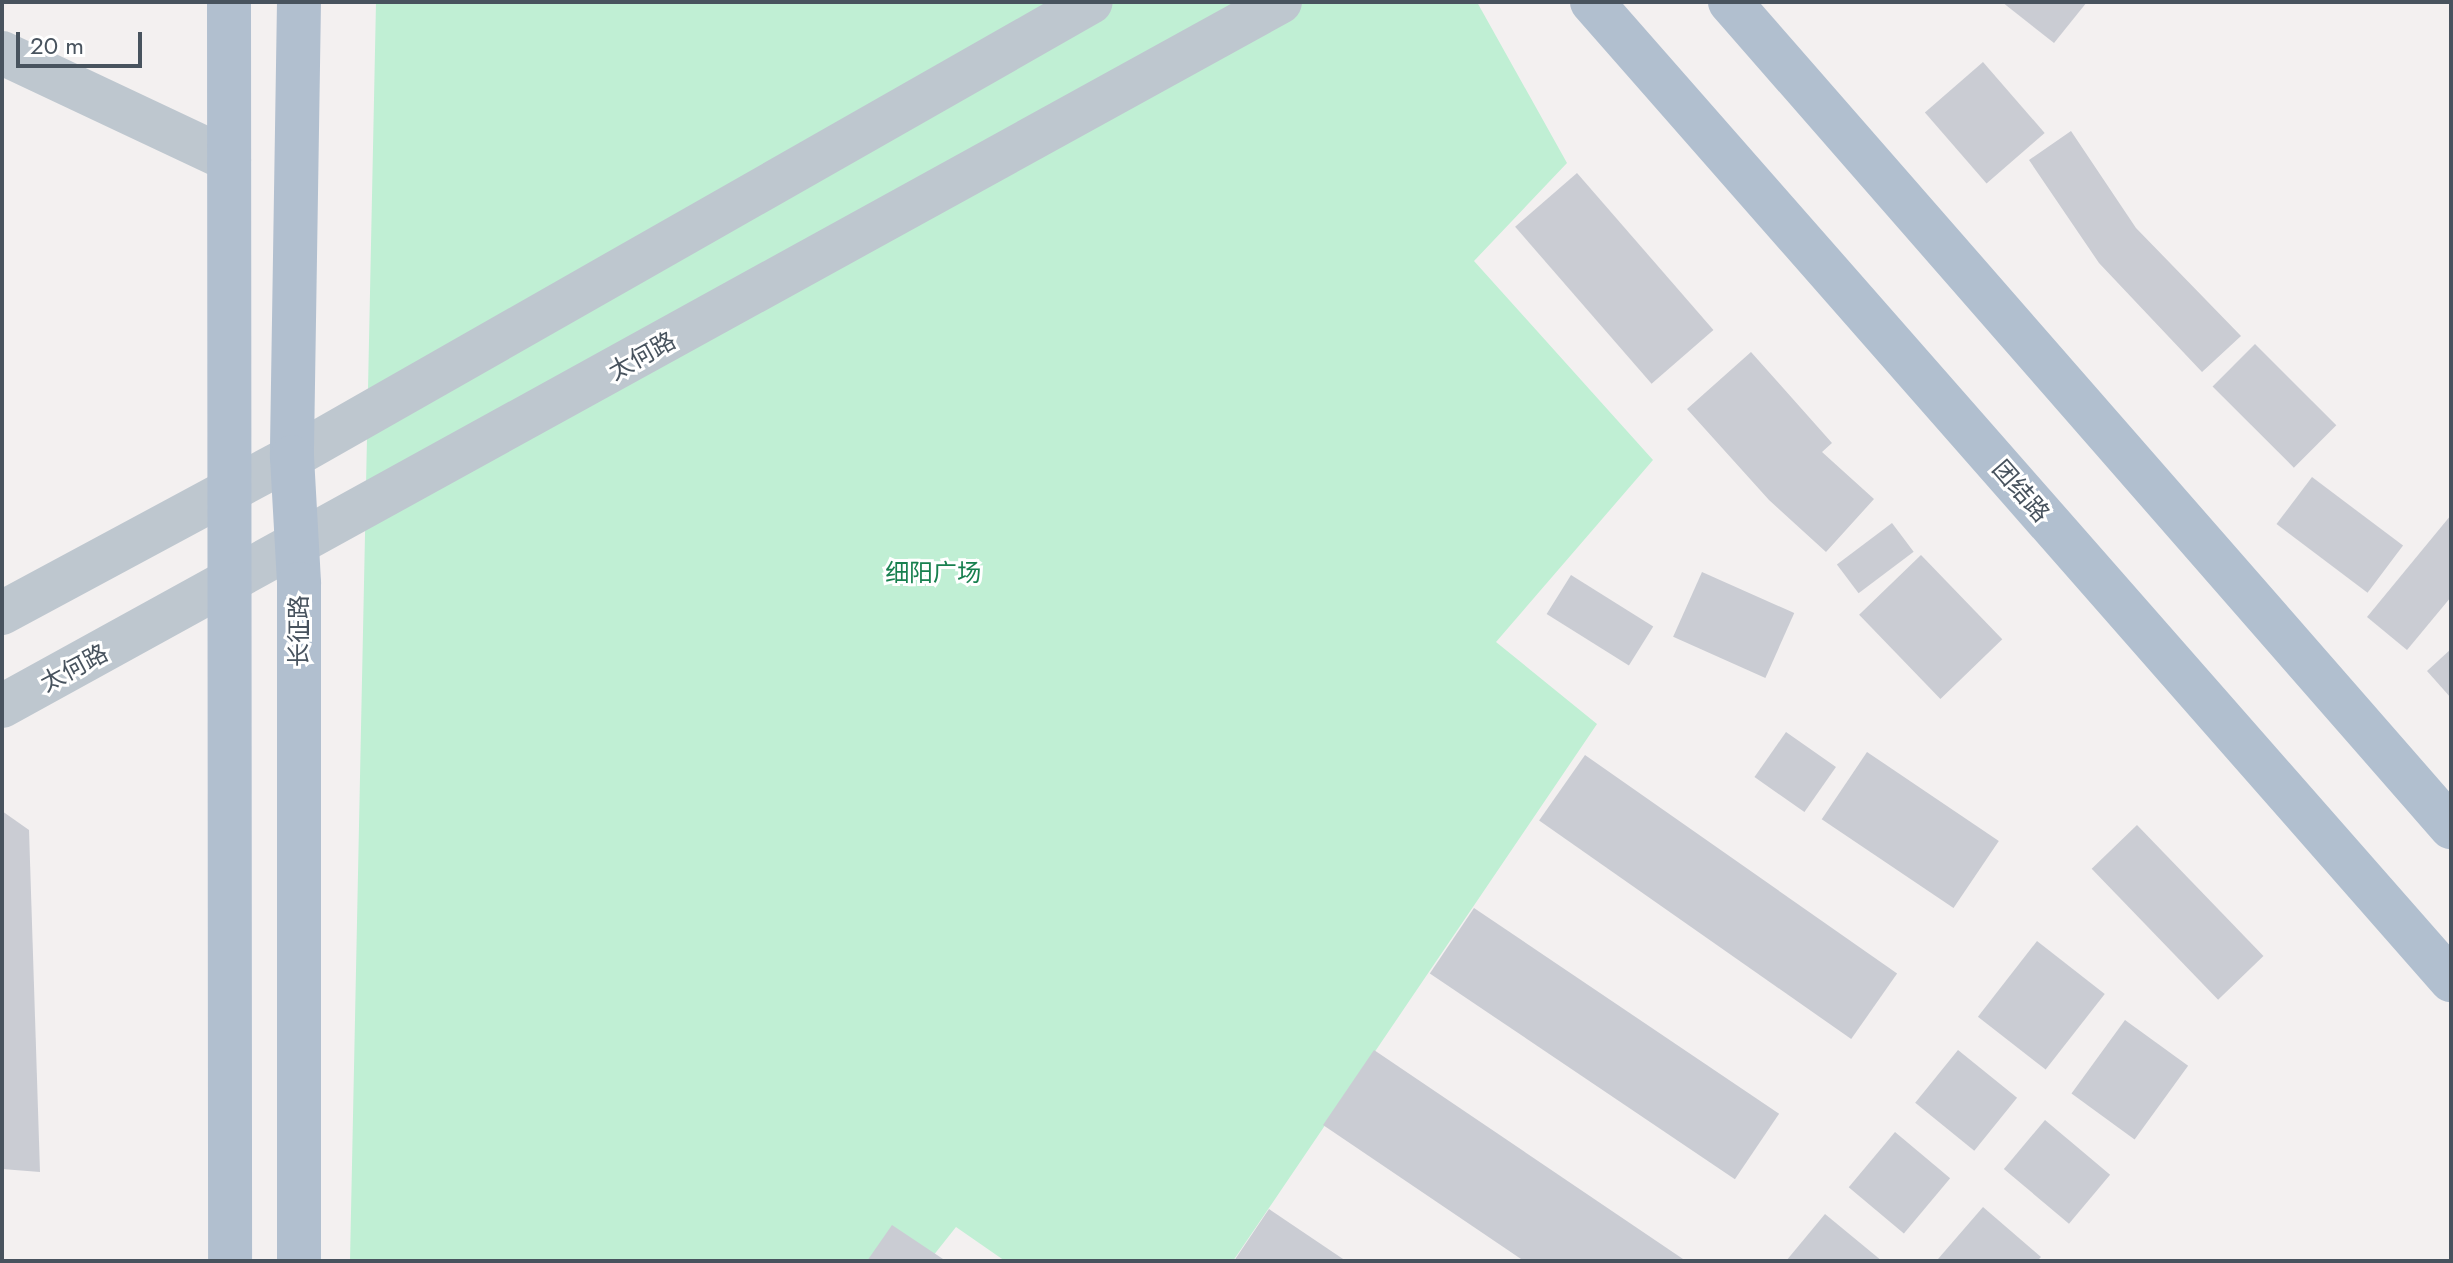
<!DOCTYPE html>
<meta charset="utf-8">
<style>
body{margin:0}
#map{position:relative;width:2453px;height:1263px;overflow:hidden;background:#f3f0f0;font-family:Jost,"Noto Sans SC",sans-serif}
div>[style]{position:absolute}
.green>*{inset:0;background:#c0efd4}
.building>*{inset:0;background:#caccd3;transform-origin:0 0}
.minor>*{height:44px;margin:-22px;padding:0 22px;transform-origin:22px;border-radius:22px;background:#bec7cf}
.major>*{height:44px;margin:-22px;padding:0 22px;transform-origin:22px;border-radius:22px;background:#b1bfcf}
span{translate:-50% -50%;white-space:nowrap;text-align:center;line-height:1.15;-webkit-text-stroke:6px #fff;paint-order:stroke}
.street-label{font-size:24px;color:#48535e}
.park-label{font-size:24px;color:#18804f}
.frame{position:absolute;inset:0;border:4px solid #48535e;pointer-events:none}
.scale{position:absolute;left:16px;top:32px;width:126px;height:36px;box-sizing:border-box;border:4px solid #48535e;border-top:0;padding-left:10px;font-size:24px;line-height:28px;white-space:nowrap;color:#48535e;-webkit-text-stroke:6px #fff;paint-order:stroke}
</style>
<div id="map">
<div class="green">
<i style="clip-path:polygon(376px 2px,1477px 2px,1567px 163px,1474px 261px,1653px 460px,1496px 642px,1597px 724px,1233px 1261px,1005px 1261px,956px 1227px,929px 1261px,350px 1261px)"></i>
</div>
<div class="building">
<i style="clip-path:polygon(2002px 2px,2087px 2px,2054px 43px)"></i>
<i style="left:1983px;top:62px;width:94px;height:77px;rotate:49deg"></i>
<i style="clip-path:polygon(2071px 131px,2136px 228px,2241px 336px,2202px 372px,2099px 263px,2029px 160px)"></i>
<i style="left:1577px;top:173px;width:208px;height:82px;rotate:49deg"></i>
<i style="left:2255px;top:344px;width:115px;height:60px;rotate:45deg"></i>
<i style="clip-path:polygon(1751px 352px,1832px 443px,1822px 452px,1874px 499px,1826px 552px,1769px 500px,1687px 409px)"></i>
<i style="left:2312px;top:477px;width:114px;height:59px;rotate:37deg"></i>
<i style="clip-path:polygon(2451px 515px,2451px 597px,2407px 650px,2367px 617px)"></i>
<i style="left:1892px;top:523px;width:36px;height:69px;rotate:53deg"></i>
<i style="left:1921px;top:555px;width:117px;height:86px;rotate:46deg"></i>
<i style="left:1702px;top:572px;width:101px;height:71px;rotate:24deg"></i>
<i style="left:1571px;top:575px;width:97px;height:46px;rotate:32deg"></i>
<i style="clip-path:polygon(2451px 649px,2451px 698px,2427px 671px)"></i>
<i style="left:1786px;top:732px;width:61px;height:55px;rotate:35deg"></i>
<i style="left:1867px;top:752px;width:159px;height:81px;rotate:34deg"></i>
<i style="left:1585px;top:755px;width:381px;height:80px;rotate:35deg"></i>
<i style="clip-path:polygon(2px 811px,29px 830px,40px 1172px,2px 1169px)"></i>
<i style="left:2137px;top:825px;width:182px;height:63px;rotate:46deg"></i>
<i style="left:1474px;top:908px;width:368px;height:79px;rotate:34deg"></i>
<i style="left:2037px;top:941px;width:86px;height:96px;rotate:38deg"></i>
<i style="left:2125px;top:1020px;width:78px;height:91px;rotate:36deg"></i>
<i style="clip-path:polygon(1374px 1050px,1683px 1259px,1681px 1261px,1524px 1261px,1323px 1125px)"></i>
<i style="left:1958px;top:1050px;width:76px;height:68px;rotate:39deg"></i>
<i style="left:2045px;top:1120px;width:85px;height:64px;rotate:40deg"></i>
<i style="left:1895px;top:1132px;width:72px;height:72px;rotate:40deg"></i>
<i style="clip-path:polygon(1983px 1207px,2041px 1257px,2037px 1261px,1938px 1259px)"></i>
<i style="clip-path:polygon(1269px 1209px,1346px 1261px,1234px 1261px)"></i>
<i style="clip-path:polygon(1825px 1214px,1882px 1261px,1786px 1261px)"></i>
<i style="clip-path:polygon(892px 1225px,946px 1261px,867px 1261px)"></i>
</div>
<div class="minor">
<i style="left:2px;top:53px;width:251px;rotate:25.2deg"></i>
<i style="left:2px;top:613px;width:329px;rotate:-28.3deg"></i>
<i style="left:292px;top:457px;width:919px;rotate:-29.66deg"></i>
<i style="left:2px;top:706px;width:1459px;rotate:-28.85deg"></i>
</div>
<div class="major">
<i style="left:229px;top:2px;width:1259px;rotate:89.95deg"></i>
<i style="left:299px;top:2px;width:455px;rotate:90.9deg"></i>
<i style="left:292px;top:457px;width:127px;rotate:86.8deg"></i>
<i style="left:299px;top:584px;width:677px;rotate:90deg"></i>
<i style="left:1592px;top:2px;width:1302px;rotate:48.71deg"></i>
<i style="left:1730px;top:2px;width:1096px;rotate:48.85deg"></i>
</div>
<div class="street-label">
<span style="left:642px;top:356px;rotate:-29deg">太何路</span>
<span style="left:2021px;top:491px;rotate:49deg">团结路</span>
<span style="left:299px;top:631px;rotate:-90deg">长征路</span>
<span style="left:74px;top:668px;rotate:-28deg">太何路</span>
</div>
<div class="park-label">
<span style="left:933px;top:573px">细阳广场</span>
</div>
<div class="frame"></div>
<div class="scale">20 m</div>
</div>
